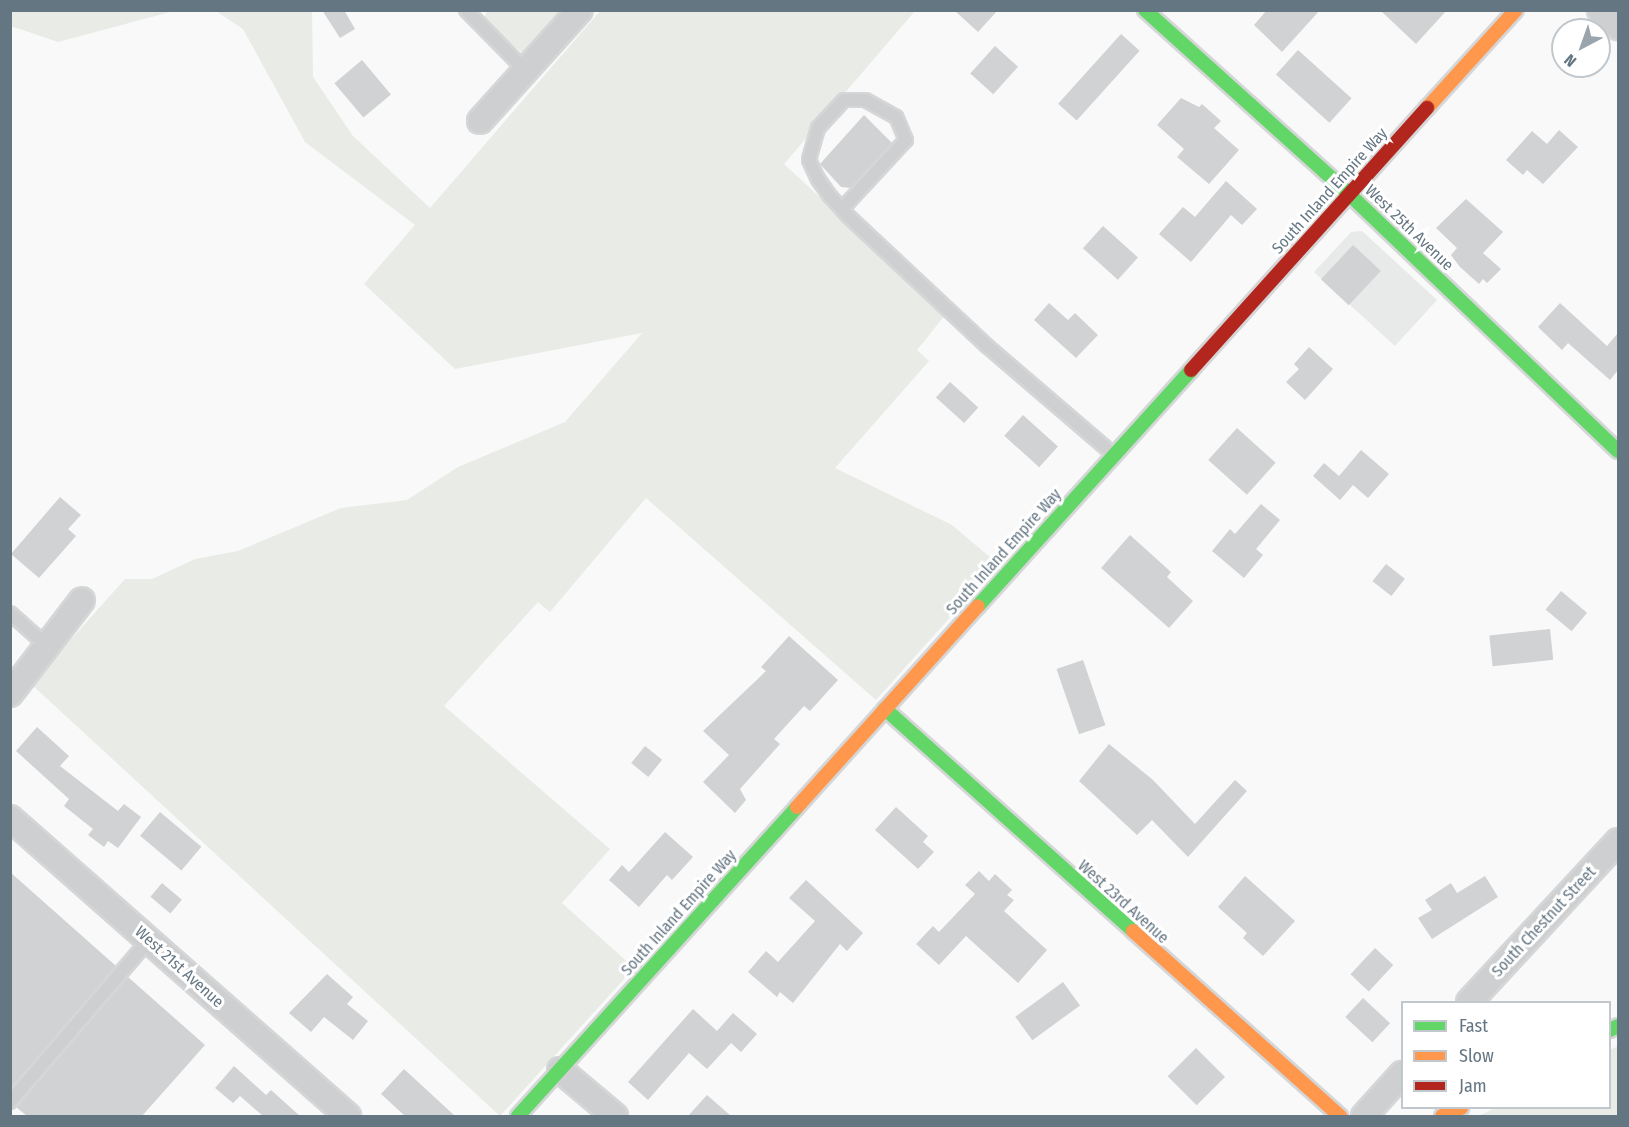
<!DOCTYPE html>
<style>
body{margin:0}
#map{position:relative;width:1629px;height:1127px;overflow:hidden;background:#f9f9f9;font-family:"Fira Sans Condensed",sans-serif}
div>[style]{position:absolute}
.built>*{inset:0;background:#e8e9e9}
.green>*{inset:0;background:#e8ebe6}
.building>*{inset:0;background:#d0d2d3;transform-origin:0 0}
.roads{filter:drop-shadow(2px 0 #d5d6d7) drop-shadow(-2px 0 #d5d6d7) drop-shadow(0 2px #d5d6d7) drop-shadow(0 -2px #d5d6d7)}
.lane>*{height:12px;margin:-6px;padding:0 6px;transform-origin:6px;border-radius:6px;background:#cecfd0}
.street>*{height:24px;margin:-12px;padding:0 12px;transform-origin:12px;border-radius:12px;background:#cecfd0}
.fast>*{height:14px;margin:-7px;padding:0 7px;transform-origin:7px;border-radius:7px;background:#63d668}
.slow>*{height:14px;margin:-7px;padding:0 7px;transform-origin:7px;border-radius:7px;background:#ff974d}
.jam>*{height:14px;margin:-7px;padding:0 7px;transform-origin:7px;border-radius:7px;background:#b3261e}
span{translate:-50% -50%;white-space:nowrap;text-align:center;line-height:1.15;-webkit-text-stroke:6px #fff;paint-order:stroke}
.street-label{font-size:16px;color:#657683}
.frame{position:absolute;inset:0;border:12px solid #657683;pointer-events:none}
.legend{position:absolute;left:1401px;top:1001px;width:210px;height:108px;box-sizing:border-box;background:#fff;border:2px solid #c1c8cd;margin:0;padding:8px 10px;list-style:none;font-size:18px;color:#657683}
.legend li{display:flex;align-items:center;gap:12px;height:30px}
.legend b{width:30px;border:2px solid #c1c8cd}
.north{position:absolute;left:1551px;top:18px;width:60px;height:60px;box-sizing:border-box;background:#fff;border:2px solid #c1c8cd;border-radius:50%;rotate:221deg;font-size:16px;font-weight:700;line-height:24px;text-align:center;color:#657683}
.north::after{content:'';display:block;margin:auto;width:21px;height:27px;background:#99a4ac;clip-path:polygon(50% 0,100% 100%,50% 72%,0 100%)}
</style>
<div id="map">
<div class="built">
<i style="clip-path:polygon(1362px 231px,1437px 300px,1395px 346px,1314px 272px,1351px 232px)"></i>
</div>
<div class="green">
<i style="clip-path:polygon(11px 10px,174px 10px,174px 11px,58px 42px,11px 26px)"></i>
<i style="clip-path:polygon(216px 11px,312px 11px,313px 77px,353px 136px,430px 208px,600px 11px,915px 11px,784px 164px,946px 314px,917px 350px,929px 361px,835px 468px,952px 525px,998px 564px,876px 700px,646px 498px,550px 612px,538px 602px,444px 706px,610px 849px,562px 903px,634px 968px,500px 1116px,31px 684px,125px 579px,152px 579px,195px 559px,238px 551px,341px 508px,407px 500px,458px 467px,565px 422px,642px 333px,455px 369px,364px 284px,415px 225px,305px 142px,243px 29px)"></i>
<i style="clip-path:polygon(487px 11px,567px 11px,526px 57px,484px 19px)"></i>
<i style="clip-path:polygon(1618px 1046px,1618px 1116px,1478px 1116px,1496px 1108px,1610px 1108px,1610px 1050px)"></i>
</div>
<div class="building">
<i style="clip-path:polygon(322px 10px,344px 10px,355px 29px,340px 38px)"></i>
<i style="clip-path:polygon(954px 10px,998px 10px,978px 32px)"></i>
<i style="clip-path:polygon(1267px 10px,1320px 10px,1282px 52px,1254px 25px)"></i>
<i style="clip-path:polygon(1380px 10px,1447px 10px,1416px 44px)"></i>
<i style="left:1121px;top:34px;width:25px;height:94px;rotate:42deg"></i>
<i style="left:995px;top:46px;width:31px;height:37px;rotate:42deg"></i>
<i style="left:1298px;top:50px;width:72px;height:33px;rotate:42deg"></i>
<i style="left:362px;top:60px;width:45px;height:36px;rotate:50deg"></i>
<i style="clip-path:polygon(1181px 98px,1199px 107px,1202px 104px,1221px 121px,1214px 128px,1239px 150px,1209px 184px,1177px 157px,1184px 149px,1157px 125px)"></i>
<i style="clip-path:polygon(864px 115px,892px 143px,851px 188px,841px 187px,820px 164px)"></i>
<i style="clip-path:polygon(1559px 130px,1578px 147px,1543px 184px,1527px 170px,1523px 175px,1506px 160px,1532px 131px,1547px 144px)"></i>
<i style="clip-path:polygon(1226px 181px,1257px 209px,1242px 225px,1231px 215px,1191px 262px,1159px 234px,1183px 207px,1195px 217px)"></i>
<i style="clip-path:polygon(1466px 199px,1503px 232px,1483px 253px,1501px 269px,1487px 283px,1483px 279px,1479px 284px,1460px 267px,1451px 255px,1457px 248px,1436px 228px)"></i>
<i style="left:1103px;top:226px;width:47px;height:30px;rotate:42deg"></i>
<i style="left:1353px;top:245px;width:38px;height:47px;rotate:43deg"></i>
<i style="clip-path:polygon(1049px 303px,1068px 320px,1075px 313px,1098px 335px,1076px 358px,1034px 320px)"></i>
<i style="clip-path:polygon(1560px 303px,1607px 346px,1618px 333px,1618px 370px,1610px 380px,1568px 343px,1562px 350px,1538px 327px)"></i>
<i style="clip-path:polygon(1309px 347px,1333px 369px,1305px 400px,1286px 382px,1299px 369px,1294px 364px)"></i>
<i style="left:950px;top:382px;width:38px;height:21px;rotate:42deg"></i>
<i style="left:1023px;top:415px;width:47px;height:28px;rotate:42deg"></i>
<i style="left:1237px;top:428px;width:52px;height:43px;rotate:42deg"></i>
<i style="clip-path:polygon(1361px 450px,1389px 474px,1368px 498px,1353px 485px,1340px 500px,1313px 476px,1324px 463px,1339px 476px)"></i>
<i style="clip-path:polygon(60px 497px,81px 515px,68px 529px,76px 536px,39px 578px,11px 554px)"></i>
<i style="clip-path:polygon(1261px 504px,1280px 520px,1256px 549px,1263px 555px,1244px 578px,1212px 551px,1230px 529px,1235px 534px)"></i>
<i style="clip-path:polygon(1130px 535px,1171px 572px,1167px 577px,1193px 601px,1169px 628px,1101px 568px)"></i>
<i style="left:1386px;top:564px;width:24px;height:22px;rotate:38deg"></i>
<i style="left:1561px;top:591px;width:34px;height:24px;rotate:40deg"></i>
<i style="left:1550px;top:629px;width:31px;height:61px;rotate:84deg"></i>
<i style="clip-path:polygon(789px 636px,838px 680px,810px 711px,804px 706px,774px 739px,780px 744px,740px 789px,746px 800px,735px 813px,703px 782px,729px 755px,703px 731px,766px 671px,761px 667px)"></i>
<i style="left:1083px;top:660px;width:69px;height:28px;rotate:71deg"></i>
<i style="clip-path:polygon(37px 727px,69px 756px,60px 766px,118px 811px,124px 804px,141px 817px,118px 848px,108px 841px,104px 847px,88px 835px,93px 829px,64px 806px,69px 799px,16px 751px)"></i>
<i style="clip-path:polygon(1109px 744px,1153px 780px,1195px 824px,1235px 780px,1247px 791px,1188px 857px,1152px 820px,1137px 835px,1079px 781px)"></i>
<i style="left:645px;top:746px;width:22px;height:22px;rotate:39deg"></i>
<i style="clip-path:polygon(896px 807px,928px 836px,923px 842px,934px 852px,918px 869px,875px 830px)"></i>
<i style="left:160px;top:812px;width:54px;height:31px;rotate:40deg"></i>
<i style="clip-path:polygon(665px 832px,693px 857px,672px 880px,667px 875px,639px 907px,609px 880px,622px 865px,629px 872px)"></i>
<i style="clip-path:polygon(979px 871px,989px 881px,995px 874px,1012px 890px,1007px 895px,1014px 900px,1004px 911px,1047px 950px,1018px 983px,966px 936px,939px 965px,916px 944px,933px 926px,939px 932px,975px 894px,965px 885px)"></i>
<i style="clip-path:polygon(10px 872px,116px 966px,10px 1089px)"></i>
<i style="clip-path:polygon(1245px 876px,1295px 921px,1263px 956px,1243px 938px,1247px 933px,1218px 907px)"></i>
<i style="clip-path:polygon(1485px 876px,1498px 897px,1432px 939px,1418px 918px,1432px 910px,1425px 900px,1451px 883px,1457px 893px)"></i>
<i style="clip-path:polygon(806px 880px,863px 933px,847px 951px,840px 944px,793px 1003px,780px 992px,777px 997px,748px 972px,766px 951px,778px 962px,815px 921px,789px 898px)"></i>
<i style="left:162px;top:883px;width:26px;height:18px;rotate:40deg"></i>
<i style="left:1375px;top:948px;width:25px;height:36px;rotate:43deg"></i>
<i style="clip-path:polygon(327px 974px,353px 997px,347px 1004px,368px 1021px,353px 1040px,324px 1017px,311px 1032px,289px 1013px)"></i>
<i style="clip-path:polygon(128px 977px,205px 1045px,142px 1116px,27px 1116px,16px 1107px)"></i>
<i style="left:1063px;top:982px;width:29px;height:59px;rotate:54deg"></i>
<i style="left:1363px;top:998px;width:37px;height:26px;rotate:43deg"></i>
<i style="clip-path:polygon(693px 1009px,717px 1031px,733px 1013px,757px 1034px,741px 1052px,731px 1043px,707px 1069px,689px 1053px,648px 1100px,628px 1082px)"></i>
<i style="left:1196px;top:1048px;width:41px;height:40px;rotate:45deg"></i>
<i style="clip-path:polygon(234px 1066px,266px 1095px,271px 1090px,300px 1116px,263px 1116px,240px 1096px,233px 1103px,215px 1088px)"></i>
<i style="clip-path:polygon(404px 1069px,455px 1116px,405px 1116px,381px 1094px)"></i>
<i style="clip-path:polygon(707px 1095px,731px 1116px,688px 1116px)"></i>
</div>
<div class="roads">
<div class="lane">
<i style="left:466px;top:10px;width:86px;rotate:45.5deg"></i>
<i style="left:842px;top:209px;width:94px;rotate:-47.2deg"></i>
<i style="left:906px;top:140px;width:25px;rotate:-113deg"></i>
<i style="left:896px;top:117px;width:35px;rotate:-151deg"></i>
<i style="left:865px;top:100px;width:21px;rotate:180deg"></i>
<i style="left:844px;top:100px;width:38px;rotate:133deg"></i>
<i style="left:818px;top:128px;width:33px;rotate:106deg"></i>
<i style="left:809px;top:160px;width:21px;rotate:65deg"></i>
<i style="left:818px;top:179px;width:21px;rotate:55deg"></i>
<i style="left:830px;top:196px;width:27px;rotate:48deg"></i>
<i style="left:848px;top:216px;width:190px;rotate:43.1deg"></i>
<i style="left:987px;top:346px;width:166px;rotate:40.6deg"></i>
<i style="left:10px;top:613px;width:50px;rotate:41.7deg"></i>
<i style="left:10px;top:1102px;width:213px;rotate:-49.4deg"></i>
</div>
<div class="street">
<i style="left:1600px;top:10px;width:25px;rotate:43deg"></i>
<i style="left:480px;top:121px;width:149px;rotate:-48deg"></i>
<i style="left:10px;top:694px;width:118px;rotate:-52.5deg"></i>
<i style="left:10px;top:818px;width:451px;rotate:41.4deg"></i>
<i style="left:1469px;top:1002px;width:219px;rotate:-47.2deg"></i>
<i style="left:560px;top:1070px;width:72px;rotate:39.9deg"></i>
<i style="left:1364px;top:1116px;width:57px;rotate:-47.9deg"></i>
</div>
<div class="fast">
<i style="left:1145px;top:10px;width:275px;rotate:42deg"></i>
<i style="left:1349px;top:194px;width:372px;rotate:43.7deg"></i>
<i style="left:978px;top:606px;width:318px;rotate:-47.9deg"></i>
<i style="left:885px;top:709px;width:333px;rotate:41.8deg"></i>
<i style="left:1610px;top:1030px;width:9px;rotate:-27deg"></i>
<i style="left:518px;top:1116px;width:416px;rotate:-47.9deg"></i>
</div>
<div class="slow">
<i style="left:1427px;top:108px;width:132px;rotate:-47.8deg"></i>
<i style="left:797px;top:807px;width:270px;rotate:-48deg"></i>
<i style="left:1133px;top:931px;width:278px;rotate:41.8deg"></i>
<i style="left:1442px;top:1116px;width:21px;rotate:-23deg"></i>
</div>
<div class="jam">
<i style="left:1191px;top:370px;width:353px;rotate:-48deg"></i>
</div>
</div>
<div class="street-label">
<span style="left:1330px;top:191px;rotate:-48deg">South Inland Empire Way</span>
<span style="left:1409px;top:228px;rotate:44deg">West 25th Avenue</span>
<span style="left:1004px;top:552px;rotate:-48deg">South Inland Empire Way</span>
<span style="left:1123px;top:902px;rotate:42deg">West 23rd Avenue</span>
<span style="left:679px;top:913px;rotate:-48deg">South Inland Empire Way</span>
<span style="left:1544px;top:922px;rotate:-47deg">South Chestnut Street</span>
<span style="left:179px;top:967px;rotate:42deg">West 21st Avenue</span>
</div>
<div class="frame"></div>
<ul class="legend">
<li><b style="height:8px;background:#63d668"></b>Fast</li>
<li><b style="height:8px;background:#ff974d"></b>Slow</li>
<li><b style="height:8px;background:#b3261e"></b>Jam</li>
</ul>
<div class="north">N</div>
</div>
